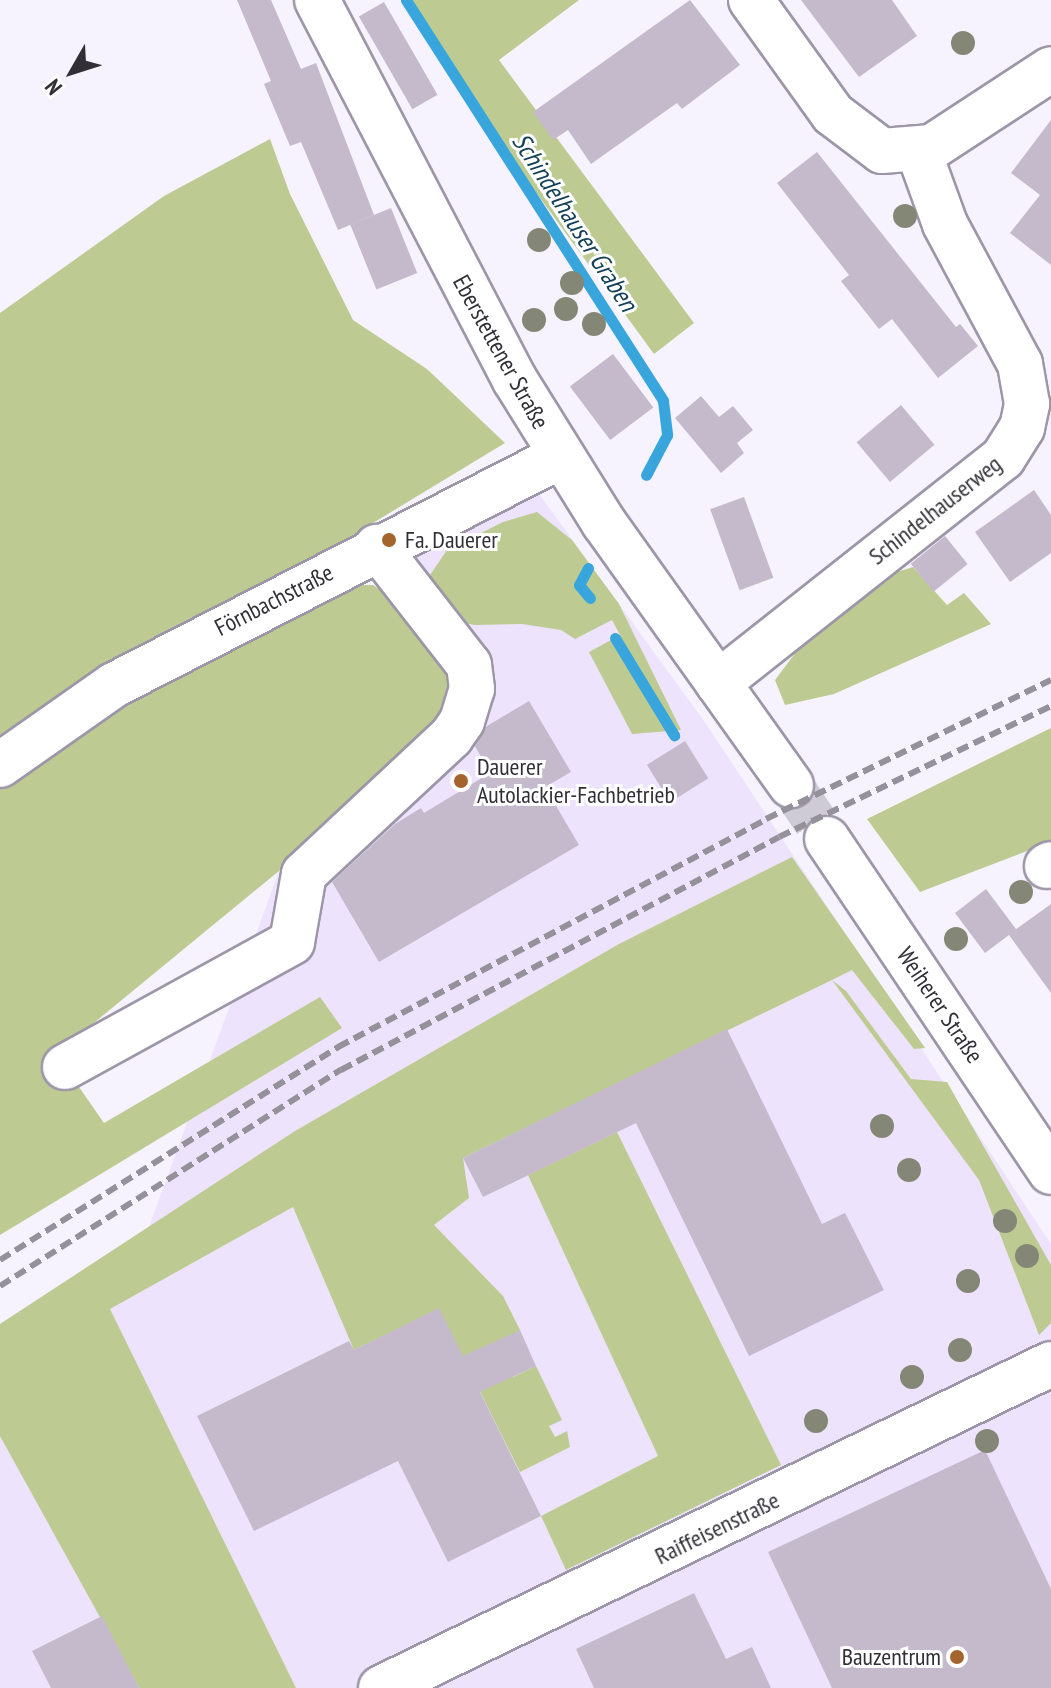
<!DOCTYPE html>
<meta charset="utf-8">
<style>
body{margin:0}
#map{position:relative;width:1051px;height:1688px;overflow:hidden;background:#f6f2fe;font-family:"PT Sans Narrow",sans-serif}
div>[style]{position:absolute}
.built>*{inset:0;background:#ede3fd}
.green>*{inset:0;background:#bdcb92}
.stream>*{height:11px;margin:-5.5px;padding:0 5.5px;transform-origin:5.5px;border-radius:5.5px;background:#38a6dc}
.building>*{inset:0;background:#c5bacb;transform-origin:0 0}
.major-tunnel>*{height:44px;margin-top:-22px;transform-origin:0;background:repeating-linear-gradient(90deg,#cfcbd6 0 44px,transparent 0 66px)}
.roads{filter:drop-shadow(2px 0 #9d96a8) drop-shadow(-2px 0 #9d96a8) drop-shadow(0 2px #9d96a8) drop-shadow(0 -2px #9d96a8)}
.minor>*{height:44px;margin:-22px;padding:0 22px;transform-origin:22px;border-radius:22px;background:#fff}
.major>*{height:44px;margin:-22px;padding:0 22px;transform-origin:22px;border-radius:22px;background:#fff}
.rail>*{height:6px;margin-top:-3px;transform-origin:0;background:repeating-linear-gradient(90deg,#95919b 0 12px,transparent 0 18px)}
.trees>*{width:24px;height:24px;margin:-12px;border-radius:50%;background:#858776}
.dots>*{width:22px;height:22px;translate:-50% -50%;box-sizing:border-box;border:4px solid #fff;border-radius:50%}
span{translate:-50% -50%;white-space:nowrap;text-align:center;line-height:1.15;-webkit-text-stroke:6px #fff;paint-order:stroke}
.street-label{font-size:24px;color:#312e36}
.poi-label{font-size:24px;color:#312e36}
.left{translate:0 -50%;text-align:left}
.right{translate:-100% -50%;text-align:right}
.water-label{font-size:26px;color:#144157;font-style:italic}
.north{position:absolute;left:32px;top:32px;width:80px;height:80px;-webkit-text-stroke:6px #fff;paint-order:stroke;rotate:231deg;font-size:22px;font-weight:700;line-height:32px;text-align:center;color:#312e36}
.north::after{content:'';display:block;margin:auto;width:28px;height:36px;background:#312e36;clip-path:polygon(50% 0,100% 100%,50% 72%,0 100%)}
</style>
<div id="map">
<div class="built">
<i style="clip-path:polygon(523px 472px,704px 721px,1051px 1244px,1051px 1688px,0 1688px,0 1324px,149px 1227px,279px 871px,443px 726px,469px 665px,377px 547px)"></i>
</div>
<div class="green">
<i style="clip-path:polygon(406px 0,579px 0,499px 60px,694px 323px,654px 354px,486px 124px)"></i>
<i style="clip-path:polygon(270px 139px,290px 194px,353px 320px,427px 369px,505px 443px,335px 546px,115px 662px,0 739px,0 313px,164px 196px)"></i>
<i style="clip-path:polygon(537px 512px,572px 540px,619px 604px,681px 730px,632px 734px,589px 652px,620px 635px,612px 620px,575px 639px,561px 630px,522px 624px,474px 625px,456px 621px,424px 584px,447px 550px,503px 522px)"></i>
<i style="clip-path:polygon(913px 567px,947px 605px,964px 593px,991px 624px,834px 694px,785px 705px,775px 680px,805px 640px,871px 580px)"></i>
<i style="clip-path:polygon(352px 585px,373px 585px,398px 602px,444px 657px,455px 701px,443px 726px,279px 871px,56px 1054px,104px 1123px,320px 997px,342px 1028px,0 1235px,0 786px,99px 714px)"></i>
<i style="clip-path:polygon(1051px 728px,1051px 842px,920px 892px,867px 819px)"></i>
<i style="clip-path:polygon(792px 857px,925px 1048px,914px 1049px,852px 970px,832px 980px,846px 991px,911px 1079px,947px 1082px,1051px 1265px,1051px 1323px,1039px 1335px,979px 1180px,832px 980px,463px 1158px,469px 1198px,434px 1225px,503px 1296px,520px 1330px,513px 1377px,536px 1366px,562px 1420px,549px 1426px,555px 1437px,567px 1431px,570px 1447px,520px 1472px,439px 1309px,354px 1350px,293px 1207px,110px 1309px,296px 1688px,139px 1688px,0 1436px,0 1324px,295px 1131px,619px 944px)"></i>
<i style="clip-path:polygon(617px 1132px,781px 1465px,566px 1570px,541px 1516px,658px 1456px,528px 1175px)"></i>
</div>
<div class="stream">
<i style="left:406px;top:0;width:476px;rotate:57.3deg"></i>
<i style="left:663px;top:401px;width:34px;rotate:83deg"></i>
<i style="left:667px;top:435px;width:45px;rotate:117.7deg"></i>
<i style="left:588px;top:568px;width:19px;rotate:118deg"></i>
<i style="left:579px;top:585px;width:17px;rotate:50deg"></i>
<i style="left:615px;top:638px;width:114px;rotate:58.7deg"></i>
</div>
<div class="building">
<i style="clip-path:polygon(237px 0,271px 0,301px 69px,316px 63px,374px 215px,338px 230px,301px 142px,290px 146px,264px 84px,271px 81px)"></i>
<i style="clip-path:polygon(690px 0,740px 65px,682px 109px,677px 103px,591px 164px,568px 130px,553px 140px,533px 112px)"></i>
<i style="clip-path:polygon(801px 0,892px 0,917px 36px,859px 77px)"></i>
<i style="left:384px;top:2px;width:107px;height:29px;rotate:60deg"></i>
<i style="clip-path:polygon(1051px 120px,1051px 265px,1010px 233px,1040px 195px,1011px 173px)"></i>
<i style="clip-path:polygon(817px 152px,956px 327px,960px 324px,978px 346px,938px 378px,892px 319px,879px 329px,841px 281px,849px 275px,777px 183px)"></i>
<i style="left:391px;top:208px;width:70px;height:44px;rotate:68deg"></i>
<i style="left:613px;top:354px;width:67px;height:54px;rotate:53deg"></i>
<i style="clip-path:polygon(701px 396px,719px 417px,733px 406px,753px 430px,737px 443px,744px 453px,721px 473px,675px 418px)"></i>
<i style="left:901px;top:405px;width:52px;height:58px;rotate:50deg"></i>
<i style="clip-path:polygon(1034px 490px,1051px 515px,1051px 553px,1010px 582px,975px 532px)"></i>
<i style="left:744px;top:497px;width:86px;height:36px;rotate:70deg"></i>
<i style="left:945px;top:536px;width:36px;height:44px;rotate:51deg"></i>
<i style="clip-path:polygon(529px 701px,571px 772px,545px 787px,579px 845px,379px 962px,332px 882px,395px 824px,421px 808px,424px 813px,490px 773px,475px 746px,487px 726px)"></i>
<i style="left:685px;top:741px;width:44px;height:45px;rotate:58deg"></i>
<i style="clip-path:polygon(986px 889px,1016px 929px,1012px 932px,1051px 904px,1051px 993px,1009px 935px,985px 953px,955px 913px)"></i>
<i style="clip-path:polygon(727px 1029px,822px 1224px,845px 1213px,884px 1290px,749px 1356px,636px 1123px,483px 1197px,463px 1158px)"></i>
<i style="clip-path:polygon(439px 1308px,463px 1356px,520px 1330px,536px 1366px,480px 1392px,541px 1516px,448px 1562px,398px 1461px,254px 1531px,197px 1416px,349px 1341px,354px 1350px)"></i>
<i style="clip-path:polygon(985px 1450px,1051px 1589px,1051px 1688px,832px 1688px,768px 1552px)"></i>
<i style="clip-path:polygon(694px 1593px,726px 1659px,752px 1647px,771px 1688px,594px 1688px,576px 1649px)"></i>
<i style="clip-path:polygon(102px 1616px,139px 1688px,51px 1688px,32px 1651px)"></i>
</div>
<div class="major-tunnel">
<i style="left:791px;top:785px;width:65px;rotate:56.3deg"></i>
</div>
<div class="roads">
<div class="minor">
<i style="left:751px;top:0;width:140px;rotate:54.3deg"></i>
<i style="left:833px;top:114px;width:61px;rotate:37.1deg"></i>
<i style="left:882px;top:151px;width:50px;rotate:-4.6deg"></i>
<i style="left:932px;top:147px;width:142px;rotate:-33.2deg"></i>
<i style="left:718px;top:683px;width:363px;rotate:-38.3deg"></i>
<i style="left:1003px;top:458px;width:36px;rotate:-58deg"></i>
<i style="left:1022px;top:428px;width:25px;rotate:-78deg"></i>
<i style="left:1027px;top:404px;width:41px;rotate:-99.9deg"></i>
<i style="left:1020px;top:364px;width:159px;rotate:-118.2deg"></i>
<i style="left:945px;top:224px;width:77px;rotate:-109.9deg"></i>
<i style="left:0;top:765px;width:139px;rotate:-35.1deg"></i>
<i style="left:114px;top:685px;width:502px;rotate:-27.13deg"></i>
<i style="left:1047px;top:866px;width:4px;rotate:-27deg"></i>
<i style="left:65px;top:1067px;width:259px;rotate:-28.8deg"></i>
<i style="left:292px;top:942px;width:69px;rotate:-80deg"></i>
<i style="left:304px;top:874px;width:201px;rotate:-43deg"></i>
<i style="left:451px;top:737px;width:19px;rotate:-55deg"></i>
<i style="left:462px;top:721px;width:34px;rotate:-73deg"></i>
<i style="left:472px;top:689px;width:24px;rotate:-97deg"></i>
<i style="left:469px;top:665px;width:150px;rotate:-127.9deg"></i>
<i style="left:381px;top:1688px;width:744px;rotate:-25.81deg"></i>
</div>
<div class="major">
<i style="left:317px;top:0;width:428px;rotate:62.5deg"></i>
<i style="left:515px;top:380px;width:168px;rotate:58.1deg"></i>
<i style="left:604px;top:523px;width:322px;rotate:54.5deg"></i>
<i style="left:827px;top:839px;width:401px;rotate:56.1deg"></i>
</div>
</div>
<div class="rail">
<i style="left:0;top:1260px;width:400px;rotate:-32.2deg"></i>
<i style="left:338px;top:1047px;width:485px;rotate:-28deg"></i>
<i style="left:766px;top:819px;width:317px;rotate:-26deg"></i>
<i style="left:0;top:1286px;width:404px;rotate:-32.4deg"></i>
<i style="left:341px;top:1070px;width:496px;rotate:-28deg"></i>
<i style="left:779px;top:837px;width:302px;rotate:-25.7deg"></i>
</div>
<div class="trees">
<i style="left:963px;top:43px"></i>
<i style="left:905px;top:216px"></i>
<i style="left:539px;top:240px"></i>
<i style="left:572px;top:283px"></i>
<i style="left:566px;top:309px"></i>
<i style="left:534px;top:320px"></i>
<i style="left:594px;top:324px"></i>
<i style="left:1021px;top:892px"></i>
<i style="left:956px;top:939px"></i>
<i style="left:882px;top:1126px"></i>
<i style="left:909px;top:1170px"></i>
<i style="left:1005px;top:1221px"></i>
<i style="left:1027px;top:1256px"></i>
<i style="left:968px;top:1281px"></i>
<i style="left:960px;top:1350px"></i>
<i style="left:912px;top:1377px"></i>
<i style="left:816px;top:1421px"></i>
<i style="left:987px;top:1441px"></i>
</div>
<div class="dots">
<i style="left:389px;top:540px;background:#a4642d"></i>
<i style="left:461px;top:781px;background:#a4642d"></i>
<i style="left:957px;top:1657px;background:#a4642d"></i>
</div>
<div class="street-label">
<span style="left:501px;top:352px;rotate:61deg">Eberstettener Straße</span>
<span style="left:935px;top:510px;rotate:-38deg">Schindelhauserweg</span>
<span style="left:274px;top:600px;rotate:-27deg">Förnbachstraße</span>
<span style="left:940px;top:1005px;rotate:56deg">Weiherer Straße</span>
<span style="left:717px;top:1528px;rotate:-26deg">Raiffeisenstraße</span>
</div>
<div class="poi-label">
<span class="left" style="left:405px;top:540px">Fa. Dauerer</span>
<span class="left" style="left:477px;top:781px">Dauerer<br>Autolackier-Fachbetrieb</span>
<span class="right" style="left:941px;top:1657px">Bauzentrum</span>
</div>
<div class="water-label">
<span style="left:575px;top:222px;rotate:57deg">Schindelhauser Graben</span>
</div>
<div class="north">N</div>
</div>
